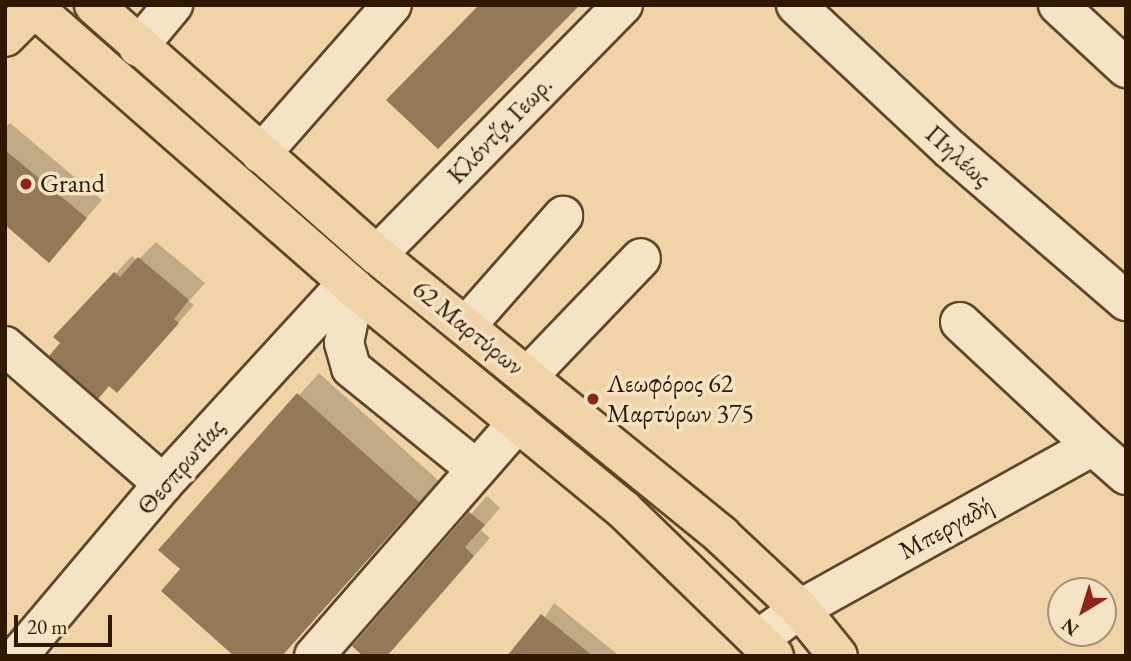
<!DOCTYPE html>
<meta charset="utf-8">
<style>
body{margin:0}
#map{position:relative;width:1131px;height:661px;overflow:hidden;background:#f0d4a7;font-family:"EB Garamond",serif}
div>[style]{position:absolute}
.shadow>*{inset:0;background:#0003;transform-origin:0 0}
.building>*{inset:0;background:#937957}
.roads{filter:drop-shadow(2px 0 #5f462a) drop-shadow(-2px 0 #5f462a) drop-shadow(0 2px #5f462a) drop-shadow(0 -2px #5f462a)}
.minor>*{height:38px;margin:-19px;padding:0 19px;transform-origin:19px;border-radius:19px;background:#f5e3c6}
.major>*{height:38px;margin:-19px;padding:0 19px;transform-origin:19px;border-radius:19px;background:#f0d4a7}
.dots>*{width:19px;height:19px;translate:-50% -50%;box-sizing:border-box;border:4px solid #f5e3c6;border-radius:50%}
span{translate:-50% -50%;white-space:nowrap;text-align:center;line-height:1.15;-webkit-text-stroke:7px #f5e3c6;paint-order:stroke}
.street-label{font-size:26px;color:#2f1700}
.poi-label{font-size:26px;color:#2f1700}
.left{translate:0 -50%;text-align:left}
.frame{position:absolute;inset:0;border:7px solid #2f1700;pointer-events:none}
.north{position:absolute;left:1047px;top:577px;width:70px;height:70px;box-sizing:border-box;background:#f5e3c6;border:2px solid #a69177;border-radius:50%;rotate:218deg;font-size:19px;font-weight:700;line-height:28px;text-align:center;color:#2f1700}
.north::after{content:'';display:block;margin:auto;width:24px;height:32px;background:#8f2418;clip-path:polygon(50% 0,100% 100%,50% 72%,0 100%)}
.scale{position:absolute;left:14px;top:615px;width:98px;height:32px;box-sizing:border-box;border:4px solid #2f1700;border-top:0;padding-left:9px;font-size:21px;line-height:24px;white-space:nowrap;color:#2f1700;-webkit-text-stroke:5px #f5e3c6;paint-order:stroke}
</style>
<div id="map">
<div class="shadow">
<i style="clip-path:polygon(10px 123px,102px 200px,49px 260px,5px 223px,5px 128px)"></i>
<i style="clip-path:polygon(156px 242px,205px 283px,189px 301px,194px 305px,134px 373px,56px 337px,132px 256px,137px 261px)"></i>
<i style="left:319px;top:373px;width:161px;height:237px;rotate:42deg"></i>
<i style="clip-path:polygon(487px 496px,500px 508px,481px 530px,490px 538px,394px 648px,386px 656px,354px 646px)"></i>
<i style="clip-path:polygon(554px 603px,616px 653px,614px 656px,520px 656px)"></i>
</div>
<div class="building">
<i style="clip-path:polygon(479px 5px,580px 5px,438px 149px,386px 100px)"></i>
<i style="clip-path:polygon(5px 150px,87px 218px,49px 263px,5px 225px)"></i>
<i style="clip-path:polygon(138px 257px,189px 300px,174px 319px,179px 323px,117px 393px,109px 386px,98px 399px,49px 356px,60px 343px,53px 337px,114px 272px,120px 277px)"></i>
<i style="clip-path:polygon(297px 393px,419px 502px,282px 656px,234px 656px,161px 591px,180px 569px,158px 550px)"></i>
<i style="clip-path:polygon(469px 512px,485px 525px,465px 547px,474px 556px,387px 656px,363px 656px,352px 646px)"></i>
<i style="clip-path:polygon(541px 614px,593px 656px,507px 656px)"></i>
</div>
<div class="roads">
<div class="minor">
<i style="left:796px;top:5px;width:211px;rotate:43.1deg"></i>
<i style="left:950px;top:149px;width:233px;rotate:40.8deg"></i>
<i style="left:1058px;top:5px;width:93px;rotate:42.8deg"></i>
<i style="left:138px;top:47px;width:55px;rotate:-50.2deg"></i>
<i style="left:261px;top:154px;width:198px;rotate:-48.7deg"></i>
<i style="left:377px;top:255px;width:351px;rotate:-45.5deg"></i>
<i style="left:355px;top:289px;width:55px;rotate:101.5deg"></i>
<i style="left:344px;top:343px;width:26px;rotate:74deg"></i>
<i style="left:351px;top:368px;width:161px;rotate:38.9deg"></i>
<i style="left:960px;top:322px;width:182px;rotate:43deg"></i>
<i style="left:466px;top:326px;width:147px;rotate:-48.6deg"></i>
<i style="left:5px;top:346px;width:210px;rotate:41.1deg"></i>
<i style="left:528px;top:376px;width:163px;rotate:-46.2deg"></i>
<i style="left:760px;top:638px;width:49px;rotate:-35.9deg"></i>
<i style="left:800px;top:609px;width:335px;rotate:-29.1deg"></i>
<i style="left:1093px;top:446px;width:44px;rotate:41.3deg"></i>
<i style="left:18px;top:656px;width:225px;rotate:-49.9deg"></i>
<i style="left:163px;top:484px;width:273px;rotate:-47.5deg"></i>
<i style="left:314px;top:656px;width:310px;rotate:-48.9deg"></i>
</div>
<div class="major">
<i style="left:31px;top:5px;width:431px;rotate:41.2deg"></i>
<i style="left:355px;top:289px;width:348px;rotate:39.4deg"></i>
<i style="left:624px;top:510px;width:209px;rotate:44.2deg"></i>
<i style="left:94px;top:5px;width:378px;rotate:41.5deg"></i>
<i style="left:377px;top:255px;width:444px;rotate:39.1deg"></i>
<i style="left:721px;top:535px;width:108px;rotate:43.1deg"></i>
<i style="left:800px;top:609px;width:60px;rotate:51deg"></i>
<i style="left:5px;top:37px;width:45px;rotate:-45deg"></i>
</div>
</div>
<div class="dots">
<i style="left:26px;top:184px;background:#8f2418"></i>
<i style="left:593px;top:399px;background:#8f2418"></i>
</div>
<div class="street-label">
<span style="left:500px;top:130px;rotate:-46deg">Κλόντζα Γεωρ.</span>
<span style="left:958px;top:156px;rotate:42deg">Πηλέως</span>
<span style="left:468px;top:328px;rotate:39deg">62 Μαρτύρων</span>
<span style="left:181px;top:467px;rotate:-49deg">Θεσπρωτίας</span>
<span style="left:946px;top:528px;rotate:-29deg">Μπεργαδή</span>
</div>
<div class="poi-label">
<span class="left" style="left:40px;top:184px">Grand</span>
<span class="left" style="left:607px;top:399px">Λεωφόρος 62<br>Μαρτύρων 375</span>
</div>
<div class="frame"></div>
<div class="north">N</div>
<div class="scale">20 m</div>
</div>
